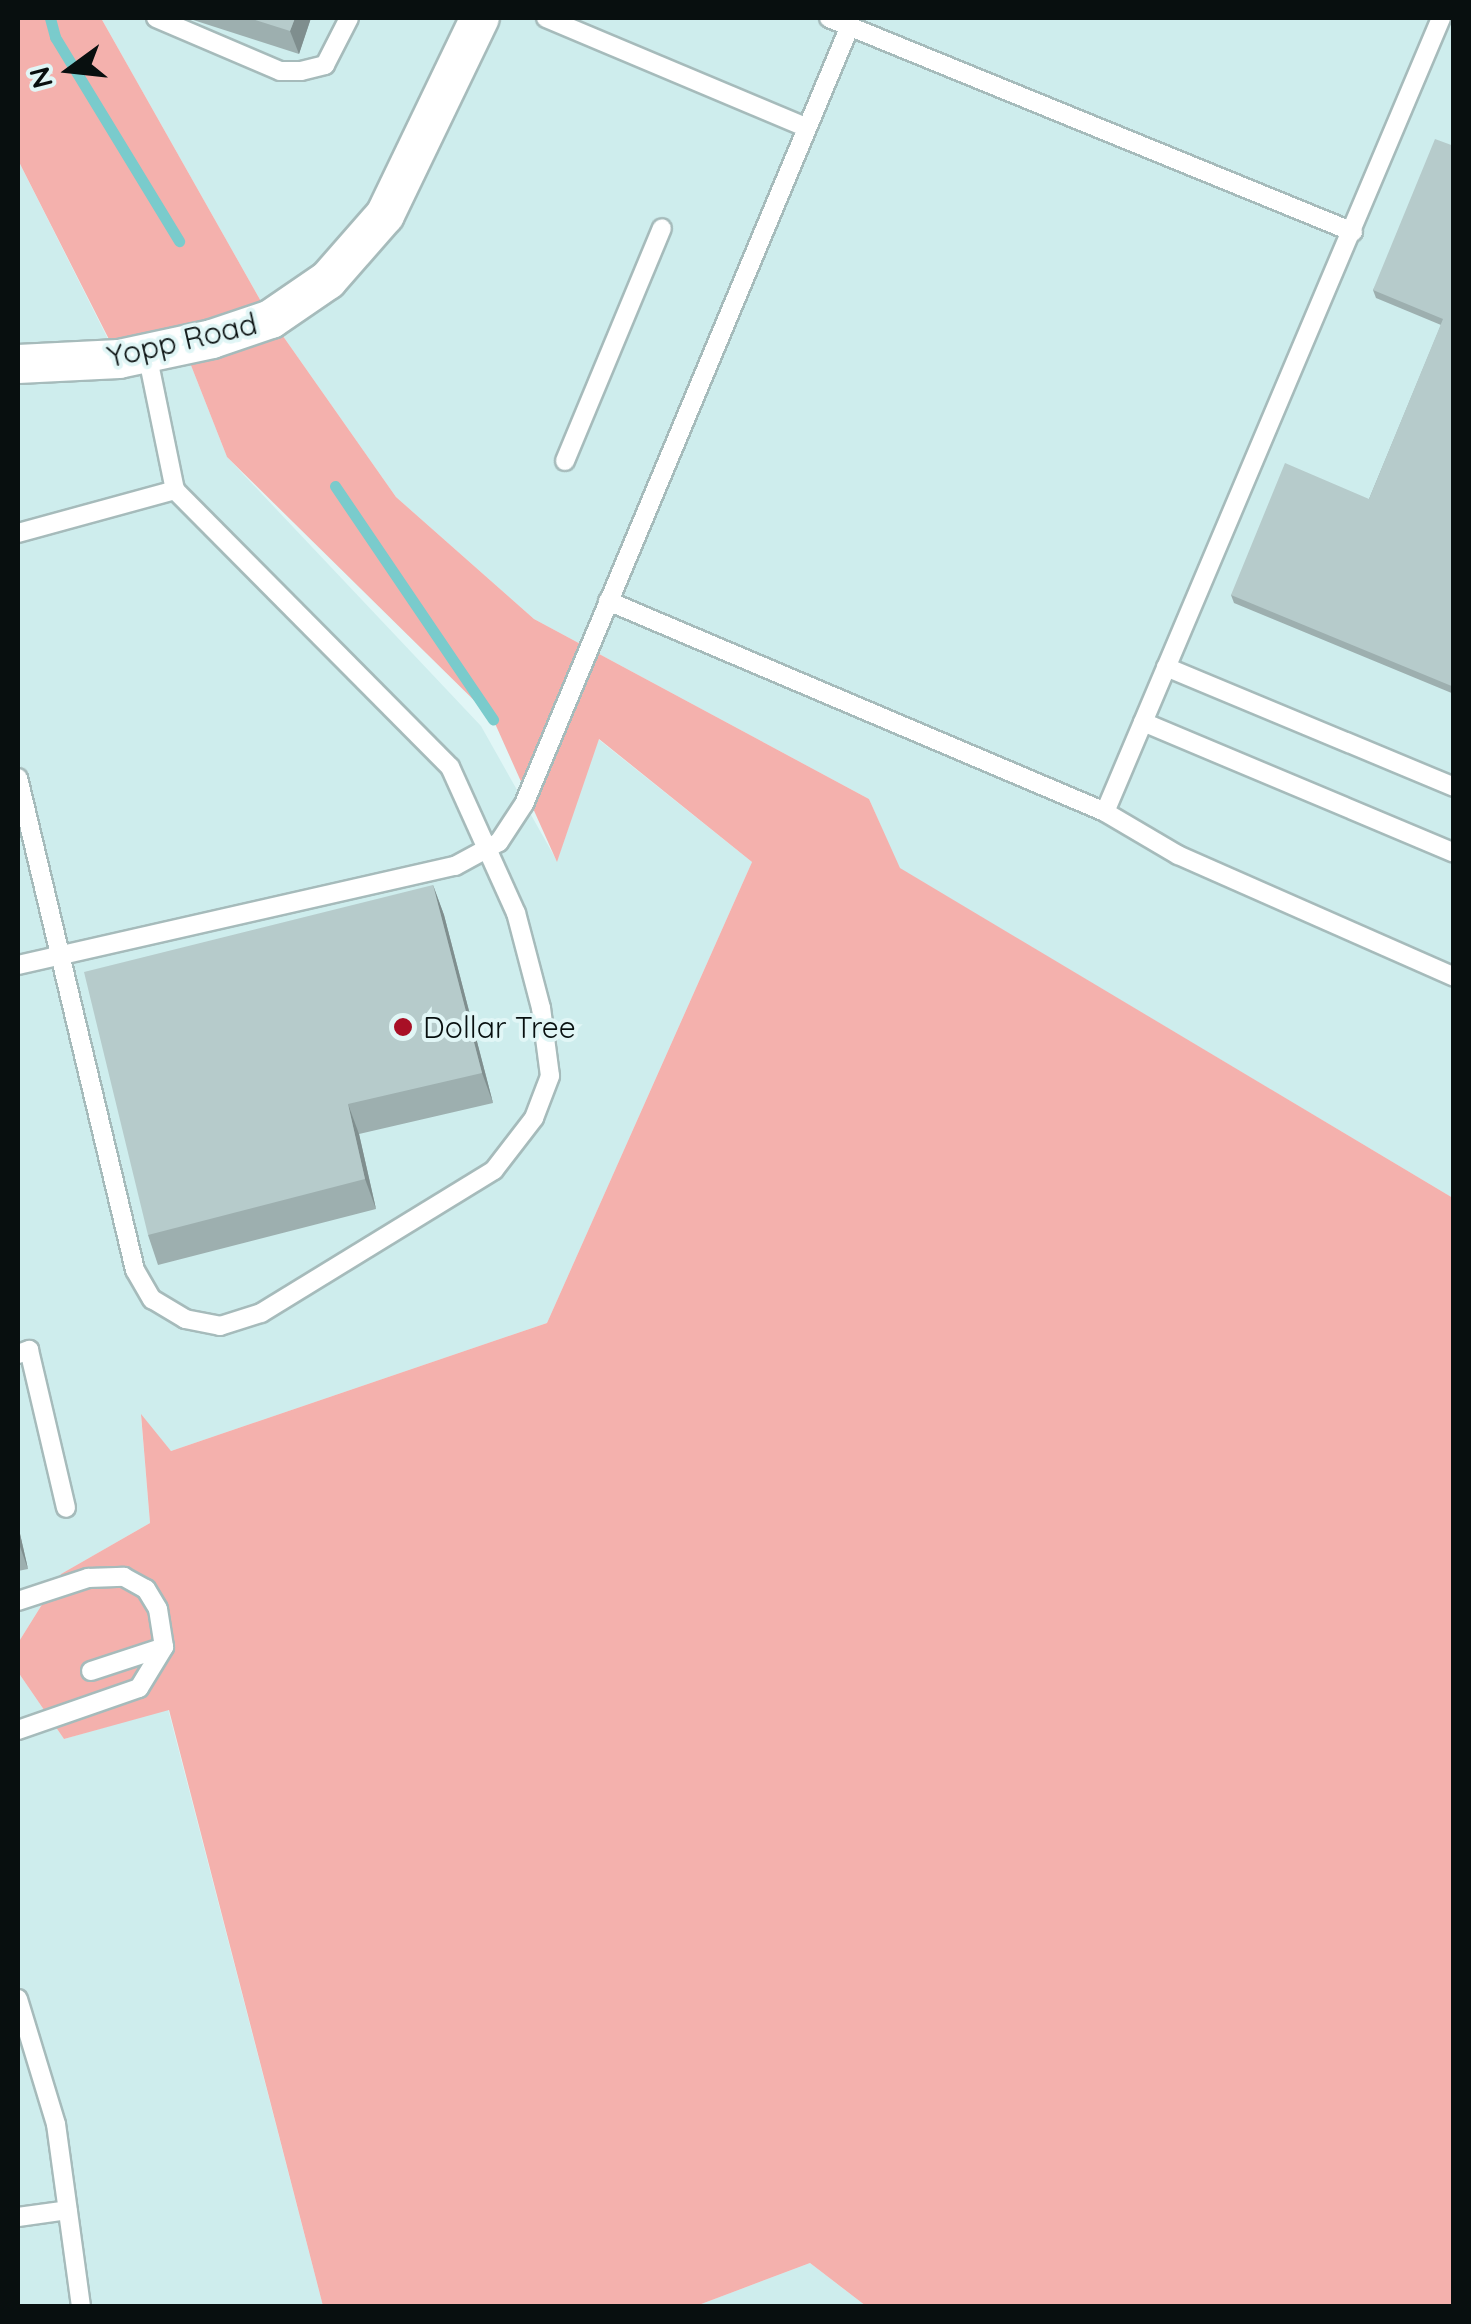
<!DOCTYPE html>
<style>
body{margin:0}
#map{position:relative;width:1471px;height:2324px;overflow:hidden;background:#e1f6f6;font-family:Quicksand,sans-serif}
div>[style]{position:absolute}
.built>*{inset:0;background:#ceeded}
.green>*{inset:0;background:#f4b1ad}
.stream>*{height:11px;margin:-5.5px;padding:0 5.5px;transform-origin:5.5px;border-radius:5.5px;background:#7acbcc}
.roads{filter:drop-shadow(2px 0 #a6bbbb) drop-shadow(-2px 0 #a6bbbb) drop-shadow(0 2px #a6bbbb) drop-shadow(0 -2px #a6bbbb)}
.service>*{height:18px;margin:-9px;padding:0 9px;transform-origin:9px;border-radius:9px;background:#fff}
.minor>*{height:38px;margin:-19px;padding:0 19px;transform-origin:19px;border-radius:19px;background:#fff}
.wall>*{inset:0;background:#9dafaf}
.shaded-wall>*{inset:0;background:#7f8e8e}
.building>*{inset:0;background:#b6cbcb}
.dots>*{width:28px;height:28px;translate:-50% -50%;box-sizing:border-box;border:5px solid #e1f6f6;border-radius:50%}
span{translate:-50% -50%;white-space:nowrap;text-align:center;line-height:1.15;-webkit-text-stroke:8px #e1f6f6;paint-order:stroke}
.street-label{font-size:30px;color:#080f0f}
.poi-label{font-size:30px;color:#080f0f}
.left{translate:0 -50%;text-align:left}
.frame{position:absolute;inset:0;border:20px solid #080f0f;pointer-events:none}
.north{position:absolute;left:20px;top:20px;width:100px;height:100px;-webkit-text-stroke:8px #e1f6f6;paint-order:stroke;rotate:255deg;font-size:28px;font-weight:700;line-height:40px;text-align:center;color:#080f0f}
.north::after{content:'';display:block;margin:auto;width:35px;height:45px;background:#080f0f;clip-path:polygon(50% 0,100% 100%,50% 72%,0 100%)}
</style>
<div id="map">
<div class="built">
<i style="clip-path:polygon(101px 18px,1453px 18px,1453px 1198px,899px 868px,869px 799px,534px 619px,396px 497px,271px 319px)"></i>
<i style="clip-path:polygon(18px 160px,118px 359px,183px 345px,227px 457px,481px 726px,557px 861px,598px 739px,752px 862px,547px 1323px,171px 1451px,141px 1416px,150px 1523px,61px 1574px,18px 1643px)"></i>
<i style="clip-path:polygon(18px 1672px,64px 1739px,168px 1709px,323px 2306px,18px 2306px)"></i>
<i style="clip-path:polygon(810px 2263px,866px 2306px,696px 2306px)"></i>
</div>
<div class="green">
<i style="clip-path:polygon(18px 18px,101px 18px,271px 319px,396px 497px,534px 619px,869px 799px,900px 868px,1453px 1198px,1453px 2306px,866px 2306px,810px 2263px,696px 2306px,323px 2306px,169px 1710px,64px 1739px,18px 1672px,18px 1643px,61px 1574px,150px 1523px,141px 1414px,171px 1451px,547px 1323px,752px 862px,599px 739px,557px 862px,493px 719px,227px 457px,183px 345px,119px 359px,18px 160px)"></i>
</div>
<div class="stream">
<i style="left:50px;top:18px;width:20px;rotate:75deg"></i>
<i style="left:55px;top:37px;width:239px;rotate:58.7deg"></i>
<i style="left:335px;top:486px;width:282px;rotate:55.9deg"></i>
</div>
<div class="roads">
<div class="service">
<i style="left:156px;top:18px;width:135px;rotate:23.1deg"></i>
<i style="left:280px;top:71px;width:21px"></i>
<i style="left:301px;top:71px;width:25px;rotate:-14deg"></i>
<i style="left:325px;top:65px;width:53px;rotate:-62.9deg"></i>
<i style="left:546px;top:18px;width:281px;rotate:22.8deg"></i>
<i style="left:829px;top:18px;width:566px;rotate:22.21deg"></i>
<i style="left:565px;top:461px;width:252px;rotate:-67.4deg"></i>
<i style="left:18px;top:533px;width:163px;rotate:-15.3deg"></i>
<i style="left:608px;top:601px;width:540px;rotate:23deg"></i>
<i style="left:1105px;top:812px;width:85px;rotate:30.5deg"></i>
<i style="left:1178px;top:855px;width:302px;rotate:23.8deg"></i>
<i style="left:1166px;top:667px;width:312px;rotate:22.6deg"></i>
<i style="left:1143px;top:722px;width:337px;rotate:22.8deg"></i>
<i style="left:18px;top:778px;width:506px;rotate:76.62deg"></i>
<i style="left:135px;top:1270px;width:34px;rotate:60deg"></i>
<i style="left:152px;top:1299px;width:39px;rotate:31deg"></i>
<i style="left:185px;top:1319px;width:36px;rotate:11deg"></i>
<i style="left:220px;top:1326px;width:43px;rotate:-17.6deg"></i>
<i style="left:261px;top:1313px;width:273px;rotate:-31.5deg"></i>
<i style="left:494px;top:1170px;width:66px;rotate:-52.4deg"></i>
<i style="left:534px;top:1118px;width:45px;rotate:-69.1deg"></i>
<i style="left:550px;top:1076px;width:69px;rotate:-97.5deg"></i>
<i style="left:541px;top:1008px;width:98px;rotate:-104.7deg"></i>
<i style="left:516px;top:913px;width:160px;rotate:-114.3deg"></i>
<i style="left:450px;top:767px;width:390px;rotate:-134.8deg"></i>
<i style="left:175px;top:490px;width:140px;rotate:-101.6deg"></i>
<i style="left:1105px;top:812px;width:862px;rotate:-67.06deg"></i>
<i style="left:18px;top:965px;width:448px;rotate:-12.8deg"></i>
<i style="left:455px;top:866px;width:50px;rotate:-28.6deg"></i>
<i style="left:499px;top:842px;width:45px;rotate:-56.7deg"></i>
<i style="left:524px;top:804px;width:844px;rotate:-67.27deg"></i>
<i style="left:18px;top:1354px;width:12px;rotate:-20deg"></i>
<i style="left:29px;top:1350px;width:162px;rotate:76.8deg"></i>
<i style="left:18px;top:1601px;width:74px;rotate:-18.2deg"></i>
<i style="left:88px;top:1578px;width:36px;rotate:-2deg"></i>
<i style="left:124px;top:1577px;width:25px;rotate:29deg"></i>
<i style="left:146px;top:1589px;width:23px;rotate:59deg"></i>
<i style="left:158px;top:1609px;width:38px;rotate:81deg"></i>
<i style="left:164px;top:1647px;width:48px;rotate:121.4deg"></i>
<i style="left:139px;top:1688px;width:128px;rotate:160.9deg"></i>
<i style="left:91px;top:1671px;width:77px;rotate:-18.2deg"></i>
<i style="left:18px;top:1999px;width:131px;rotate:73.1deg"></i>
<i style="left:56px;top:2124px;width:184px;rotate:82.2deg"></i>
<i style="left:18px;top:2217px;width:50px;rotate:-8deg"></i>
</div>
<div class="minor">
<i style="left:18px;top:364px;width:101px;rotate:-2.8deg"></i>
<i style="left:119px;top:359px;width:95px;rotate:-12.1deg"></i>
<i style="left:212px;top:339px;width:62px;rotate:-18.7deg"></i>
<i style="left:271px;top:319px;width:69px;rotate:-34.4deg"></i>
<i style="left:328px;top:280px;width:86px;rotate:-48.8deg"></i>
<i style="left:385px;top:215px;width:219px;rotate:-64.3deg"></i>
</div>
</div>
<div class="wall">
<i style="clip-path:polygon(187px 18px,311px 18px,299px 54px)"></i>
<i style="clip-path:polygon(1454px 146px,1454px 694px,1234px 603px,1231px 595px,1369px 499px,1441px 325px,1376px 298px,1373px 290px)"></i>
<i style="clip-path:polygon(433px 885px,444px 915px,493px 1103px,359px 1134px,376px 1209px,158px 1265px,148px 1235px)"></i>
<i style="clip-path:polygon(18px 1525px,28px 1569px,18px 1571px)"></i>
</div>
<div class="shaded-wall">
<i style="clip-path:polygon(295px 18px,311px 18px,299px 54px,290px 31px)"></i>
<i style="clip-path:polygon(433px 885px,444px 915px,493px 1103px,482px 1073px)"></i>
<i style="clip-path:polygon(348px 1104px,359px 1134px,376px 1209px,365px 1179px)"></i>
<i style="clip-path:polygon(18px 1525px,28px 1569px,18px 1541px)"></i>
</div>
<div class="building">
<i style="clip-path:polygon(249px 18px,295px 18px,290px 31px)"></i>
<i style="clip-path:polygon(1435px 139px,1454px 146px,1454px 687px,1231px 595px,1285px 463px,1369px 499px,1443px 319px,1373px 290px)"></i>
<i style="clip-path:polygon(433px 885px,482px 1073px,348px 1104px,365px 1179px,148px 1235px,84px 972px)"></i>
</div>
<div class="dots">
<i style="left:403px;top:1027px;background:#a81026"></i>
</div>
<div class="street-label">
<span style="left:182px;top:340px;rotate:-13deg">Yopp Road</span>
</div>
<div class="poi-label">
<span class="left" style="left:423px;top:1027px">Dollar Tree</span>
</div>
<div class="frame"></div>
<div class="north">N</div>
</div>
